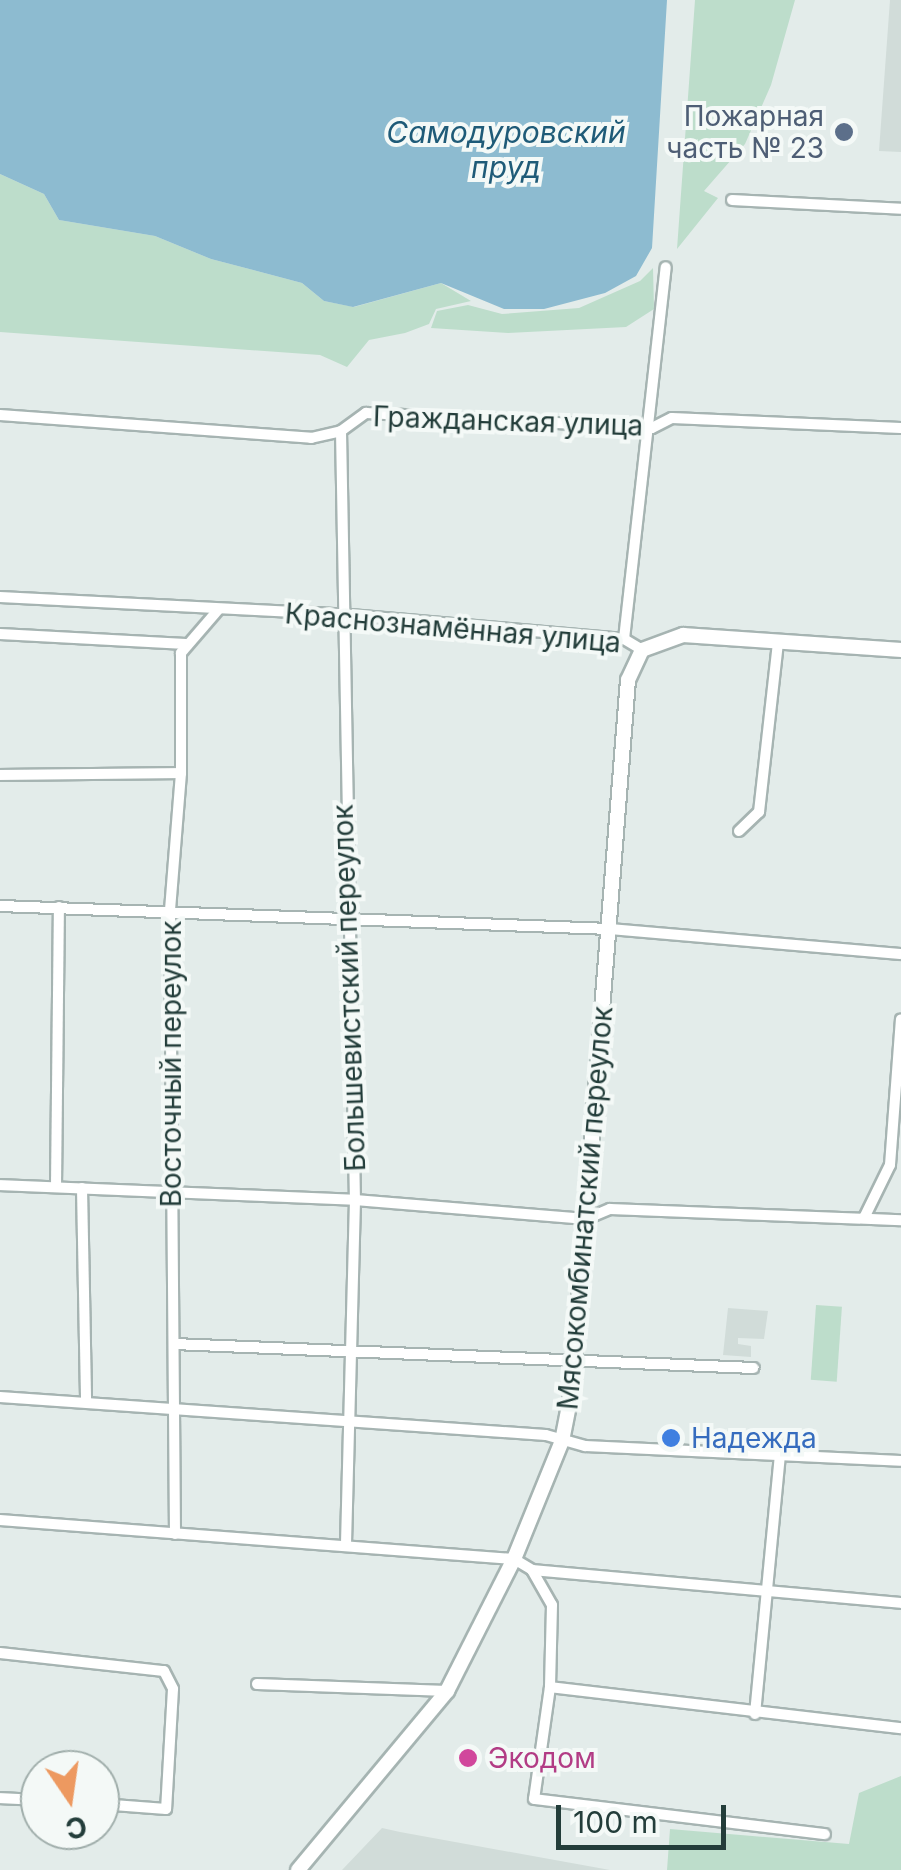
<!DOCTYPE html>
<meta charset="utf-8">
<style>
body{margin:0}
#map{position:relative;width:901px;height:1870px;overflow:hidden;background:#e3ecea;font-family:Inter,sans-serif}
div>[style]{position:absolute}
.built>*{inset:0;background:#d1dcd9}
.green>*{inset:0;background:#bdddcb;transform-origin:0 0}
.water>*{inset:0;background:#8dbbd0}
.roads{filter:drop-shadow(2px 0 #a6b4b2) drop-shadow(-2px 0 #a6b4b2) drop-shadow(0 2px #a6b4b2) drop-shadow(0 -2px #a6b4b2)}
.minor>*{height:10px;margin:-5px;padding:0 5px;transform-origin:5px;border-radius:5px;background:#fff}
.secondary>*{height:14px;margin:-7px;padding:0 7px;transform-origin:7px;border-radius:7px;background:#fff}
.dots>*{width:28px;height:28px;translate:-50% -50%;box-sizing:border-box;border:5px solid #f4f9f7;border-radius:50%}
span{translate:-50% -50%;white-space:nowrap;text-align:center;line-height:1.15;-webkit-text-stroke:8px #f4f9f7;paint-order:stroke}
.service-label{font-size:28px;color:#4e5e75}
.right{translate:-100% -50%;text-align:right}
.street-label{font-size:28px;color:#233d3a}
.shop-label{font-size:28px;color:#366cbe}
.left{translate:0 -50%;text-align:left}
.hotel-label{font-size:28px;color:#b23c85}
.water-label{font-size:30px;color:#1f5b78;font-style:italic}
.north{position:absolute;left:20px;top:1750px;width:100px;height:100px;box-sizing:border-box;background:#f4f9f7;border:2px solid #a0aeab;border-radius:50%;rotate:167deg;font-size:28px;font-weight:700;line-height:40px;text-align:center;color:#233d3a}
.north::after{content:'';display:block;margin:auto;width:35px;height:45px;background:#ed9960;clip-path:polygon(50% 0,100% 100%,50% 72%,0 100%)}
.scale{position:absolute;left:556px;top:1805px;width:170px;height:45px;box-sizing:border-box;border:5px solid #233d3a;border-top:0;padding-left:12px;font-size:30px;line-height:35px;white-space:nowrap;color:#233d3a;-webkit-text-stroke:8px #f4f9f7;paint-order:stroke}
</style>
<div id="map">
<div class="built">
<i style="clip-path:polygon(890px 0,901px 0,901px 152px,879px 151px)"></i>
<i style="clip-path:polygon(728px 1308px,768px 1311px,764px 1339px,738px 1338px,738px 1344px,751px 1346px,751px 1357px,723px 1355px)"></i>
<i style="clip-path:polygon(382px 1828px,400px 1832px,610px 1870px,342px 1870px)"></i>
</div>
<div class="green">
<i style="clip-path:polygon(695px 0,795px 0,771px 85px,745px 144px,704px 191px,718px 198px,677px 249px)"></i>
<i style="clip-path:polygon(0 174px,44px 194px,59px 220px,155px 236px,211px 259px,302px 283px,324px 301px,354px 307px,441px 283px,471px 301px,436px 309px,429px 324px,405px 333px,369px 340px,347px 367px,320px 355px,0 332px)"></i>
<i style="clip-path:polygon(653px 268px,654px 309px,626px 327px,508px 333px,431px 328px,437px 311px,468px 305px,502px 314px,579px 308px,640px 281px)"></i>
<i style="left:816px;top:1305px;width:26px;height:75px;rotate:4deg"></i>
<i style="clip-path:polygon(901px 1776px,901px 1870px,667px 1870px,670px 1829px,849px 1844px,859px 1793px)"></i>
</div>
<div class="water">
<i style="clip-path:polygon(0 0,667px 0,652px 248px,636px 276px,605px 293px,544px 309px,504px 309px,441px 283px,353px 307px,324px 301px,302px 283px,211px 259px,155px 236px,59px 220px,44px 194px,0 174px)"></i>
</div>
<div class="roads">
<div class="minor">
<i style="left:732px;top:200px;width:169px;rotate:3deg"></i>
<i style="left:0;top:415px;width:312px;rotate:4.2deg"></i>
<i style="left:311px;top:438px;width:31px;rotate:-13deg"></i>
<i style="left:341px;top:431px;width:31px;rotate:-36deg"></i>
<i style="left:366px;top:413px;width:286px;rotate:3deg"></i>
<i style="left:652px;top:428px;width:22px;rotate:-27deg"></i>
<i style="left:672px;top:418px;width:229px;rotate:2.5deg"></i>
<i style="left:341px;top:431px;width:769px;rotate:88.96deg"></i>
<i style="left:355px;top:1200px;width:345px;rotate:91.5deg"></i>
<i style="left:0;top:597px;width:339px;rotate:2.9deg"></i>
<i style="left:339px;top:614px;width:286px;rotate:5deg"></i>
<i style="left:624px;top:639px;width:21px;rotate:31deg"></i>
<i style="left:0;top:634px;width:186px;rotate:3.1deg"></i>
<i style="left:624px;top:639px;width:374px;rotate:-83.6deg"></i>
<i style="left:0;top:775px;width:181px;rotate:-0.6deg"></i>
<i style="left:739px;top:831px;width:28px;rotate:-44deg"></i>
<i style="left:759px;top:812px;width:171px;rotate:-83.6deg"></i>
<i style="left:0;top:906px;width:609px;rotate:2.16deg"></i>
<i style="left:609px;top:929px;width:293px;rotate:4.9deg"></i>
<i style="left:0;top:1185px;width:355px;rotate:2.4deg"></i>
<i style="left:355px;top:1200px;width:232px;rotate:4.7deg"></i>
<i style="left:586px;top:1219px;width:26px;rotate:-23deg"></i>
<i style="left:610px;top:1209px;width:291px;rotate:2.2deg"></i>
<i style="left:56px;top:1186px;width:279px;rotate:-89.4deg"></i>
<i style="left:82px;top:1188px;width:211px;rotate:88.9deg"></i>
<i style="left:864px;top:1218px;width:59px;rotate:-63.9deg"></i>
<i style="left:890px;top:1165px;width:146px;rotate:-85.7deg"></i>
<i style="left:174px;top:1344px;width:580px;rotate:2.37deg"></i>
<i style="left:0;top:1397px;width:547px;rotate:3.98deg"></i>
<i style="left:546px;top:1435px;width:41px;rotate:15.8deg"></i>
<i style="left:585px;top:1446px;width:316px;rotate:2.7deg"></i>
<i style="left:0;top:1520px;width:515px;rotate:4.34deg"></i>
<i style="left:514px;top:1559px;width:21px;rotate:31deg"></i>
<i style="left:532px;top:1570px;width:370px;rotate:5.1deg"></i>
<i style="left:175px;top:1534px;width:624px;rotate:-90.46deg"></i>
<i style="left:170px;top:910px;width:137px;rotate:-85.4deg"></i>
<i style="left:181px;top:773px;width:120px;rotate:-90deg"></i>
<i style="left:181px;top:653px;width:57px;rotate:-49.3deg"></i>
<i style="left:532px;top:1570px;width:40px;rotate:60.3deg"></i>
<i style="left:552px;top:1605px;width:82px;rotate:91.4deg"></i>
<i style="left:550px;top:1687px;width:113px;rotate:98.1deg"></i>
<i style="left:534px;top:1799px;width:293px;rotate:6.9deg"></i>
<i style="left:0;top:1653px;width:165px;rotate:6.3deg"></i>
<i style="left:164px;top:1671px;width:20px;rotate:63deg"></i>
<i style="left:173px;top:1689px;width:120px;rotate:93.3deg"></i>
<i style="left:166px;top:1809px;width:66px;rotate:-175.7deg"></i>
<i style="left:257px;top:1684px;width:190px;rotate:2.1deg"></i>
<i style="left:550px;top:1687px;width:353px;rotate:6.7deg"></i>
<i style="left:755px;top:1714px;width:263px;rotate:-84.5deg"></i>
<i style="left:0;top:1798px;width:40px;rotate:2.9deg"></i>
</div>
<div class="secondary">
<i style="left:298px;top:1870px;width:233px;rotate:-50.2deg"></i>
<i style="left:447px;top:1691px;width:148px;rotate:-63.1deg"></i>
<i style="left:514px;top:1559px;width:127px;rotate:-67.9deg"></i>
<i style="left:562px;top:1441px;width:52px;rotate:-78.9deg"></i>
<i style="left:572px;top:1390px;width:712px;rotate:-85.49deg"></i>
<i style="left:628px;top:680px;width:33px;rotate:-65deg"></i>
<i style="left:642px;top:650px;width:44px;rotate:-20.1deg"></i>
<i style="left:683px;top:635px;width:219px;rotate:3.9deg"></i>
</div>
</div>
<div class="dots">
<i style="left:844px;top:132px;background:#5c6f8a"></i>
<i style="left:671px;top:1438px;background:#3f7fe0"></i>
<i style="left:468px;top:1758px;background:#d1479c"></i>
</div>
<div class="service-label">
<span class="right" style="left:824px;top:132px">Пожарная<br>часть № 23</span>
</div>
<div class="street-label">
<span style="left:508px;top:421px;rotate:2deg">Гражданская улица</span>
<span style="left:453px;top:628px;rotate:5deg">Краснознамённая улица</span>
<span style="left:349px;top:988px;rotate:-92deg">Большевистский переулок</span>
<span style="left:171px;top:1064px;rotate:-90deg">Восточный переулок</span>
<span style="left:585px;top:1208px;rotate:-85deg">Мясокомбинатский переулок</span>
</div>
<div class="shop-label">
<span class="left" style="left:691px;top:1438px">Надежда</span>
</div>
<div class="hotel-label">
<span class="left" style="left:488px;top:1758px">Экодом</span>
</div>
<div class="water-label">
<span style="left:506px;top:149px">Самодуровский<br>пруд</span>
</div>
<div class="north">С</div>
<div class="scale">100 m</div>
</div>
